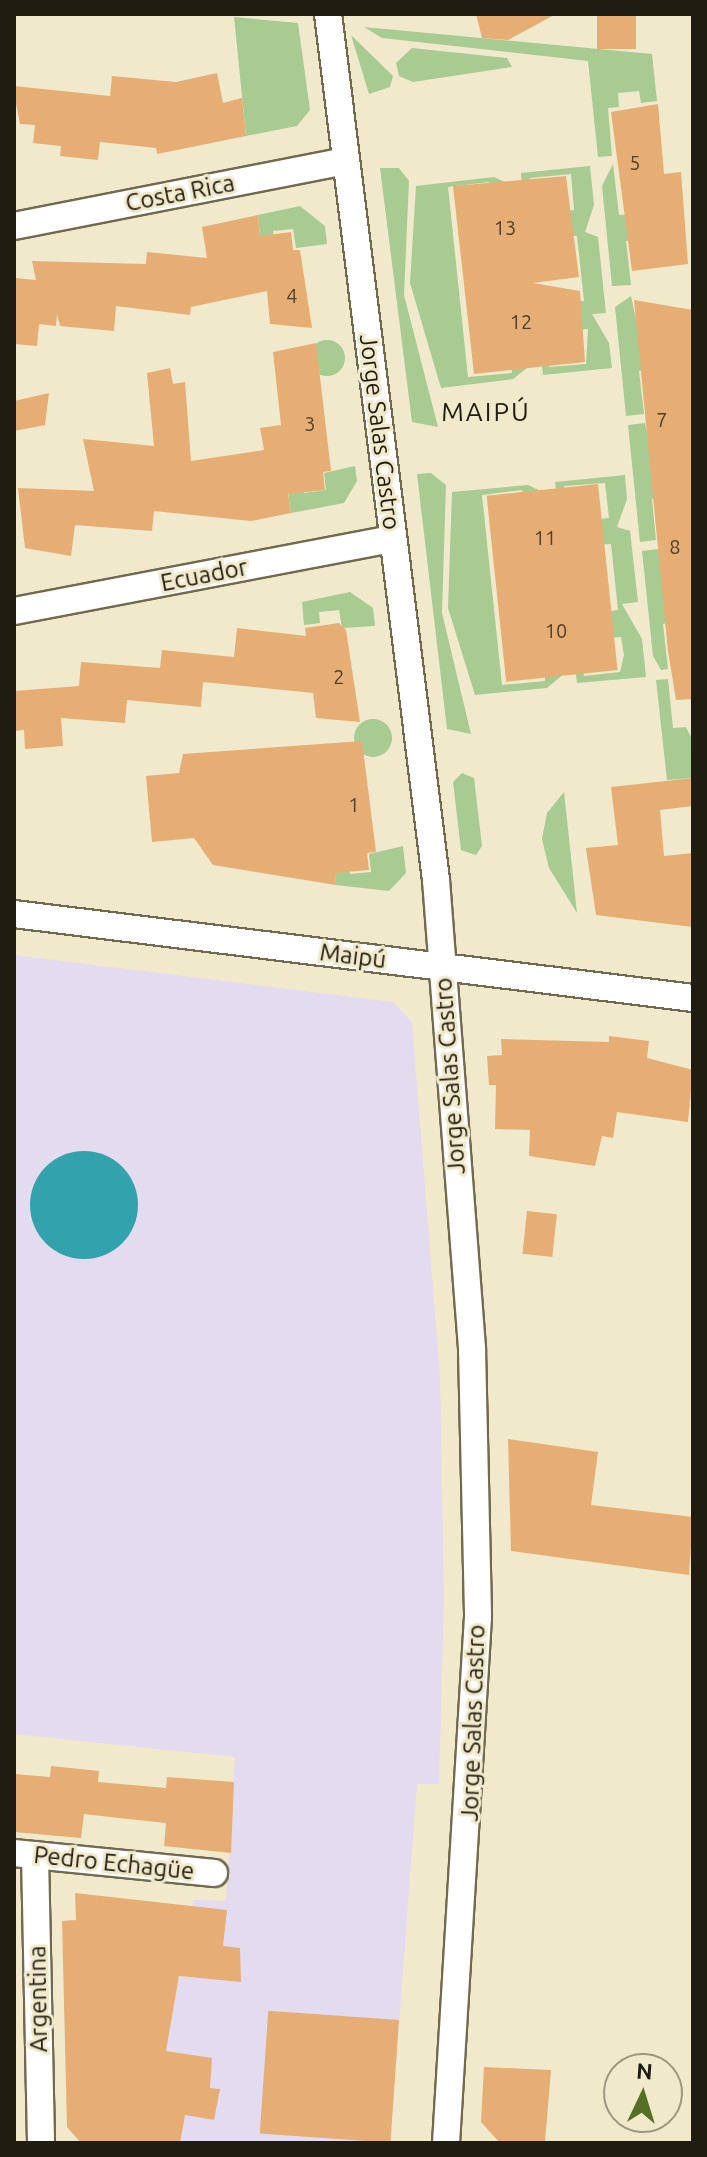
<!DOCTYPE html>
<meta charset="utf-8">
<style>
body{margin:0}
#map{position:relative;width:707px;height:2157px;overflow:hidden;background:#f1e9cb;font-family:Ubuntu,sans-serif}
div>[style]{position:absolute}
.industrial>*{inset:0;background:#e3dbf0}
.green>*{inset:0;background:#a8cb92}
.round{border-radius:50%}
.water>*{inset:0;background:#32a3ad}
.building>*{inset:0;background:#e6ae74;transform-origin:0 0}
.roads{filter:drop-shadow(2px 0 #726a4f) drop-shadow(-2px 0 #726a4f) drop-shadow(0 2px #726a4f) drop-shadow(0 -2px #726a4f)}
.street>*{height:26px;margin:-13px;padding:0 13px;transform-origin:13px;border-radius:13px;background:#fff}
span{translate:-50% -50%;white-space:nowrap;text-align:center;line-height:1.15;-webkit-text-stroke:6px #f1e9cb;paint-order:stroke}
.number-label{font-size:20px;color:#51402a}
.number-label span{-webkit-text-stroke-width:0}
.street-label{font-size:24px;color:#1f1c11}
.neighbourhood-label{font-size:26px;color:#1f1c11;letter-spacing:2px}
.frame{position:absolute;inset:0;border:16px solid #1f1c11;pointer-events:none}
.north{position:absolute;left:603px;top:2053px;width:80px;height:80px;box-sizing:border-box;background:#f1e9cb;border:2px solid #9d9781;border-radius:50%;rotate:4deg;font-size:22px;font-weight:700;line-height:32px;text-align:center;color:#1f1c11}
.north::after{content:'';display:block;margin:auto;width:28px;height:36px;background:#567023;clip-path:polygon(50% 0,100% 100%,50% 72%,0 100%)}
</style>
<div id="map">
<div class="industrial">
<i style="clip-path:polygon(14px 955px,393px 1002px,412px 1022px,440px 1377px,444px 1598px,439px 1784px,417px 1784px,390px 2143px,149px 2143px,193px 1900px,226px 1901px,235px 1757px,14px 1734px)"></i>
</div>
<div class="green">
<i style="clip-path:polygon(234px 17px,298px 23px,310px 110px,297px 126px,246px 136px)"></i>
<i style="clip-path:polygon(364px 27px,652px 54px,657px 101px,641px 103px,639px 91px,618px 93px,619px 107px,608px 108px,612px 156px,598px 157px,588px 61px,382px 38px)"></i>
<i style="clip-path:polygon(351px 35px,393px 76px,390px 87px,369px 94px)"></i>
<i style="clip-path:polygon(412px 48px,507px 58px,512px 67px,413px 82px,399px 76px,396px 63px)"></i>
<i style="clip-path:polygon(613px 164px,619px 215px,631px 214px,634px 240px,626px 241px,631px 285px,612px 286px,602px 186px)"></i>
<i style="clip-path:polygon(590px 166px,594px 205px,585px 232px,598px 237px,606px 313px,592px 314px,609px 343px,612px 368px,543px 375px,540px 350px,547px 349px,549px 367px,586px 364px,588px 329px,571px 330px,568px 303px,584px 301px,577px 236px,560px 236px,558px 212px,574px 210px,571px 174px,530px 178px,531px 195px,523px 196px,521px 173px)"></i>
<i style="clip-path:polygon(380px 168px,399px 168px,409px 181px,404px 295px,438px 427px,412px 422px)"></i>
<i style="clip-path:polygon(494px 177px,513px 186px,491px 200px,489px 182px,448px 187px,468px 377px,512px 373px,510px 354px,532px 364px,513px 379px,441px 388px,410px 283px,416px 186px)"></i>
<i style="clip-path:polygon(300px 206px,325px 226px,327px 244px,296px 248px,293px 229px,273px 231px,274px 243px,261px 244px,258px 215px)"></i>
<i style="clip-path:polygon(631px 296px,647px 370px,639px 371px,644px 414px,626px 416px,615px 307px)"></i>
<i class="round" style="left:309px;top:340px;width:36px;height:36px"></i>
<i style="clip-path:polygon(645px 423px,661px 497px,652px 499px,656px 540px,640px 542px,628px 425px)"></i>
<i style="clip-path:polygon(355px 466px,357px 481px,344px 503px,291px 513px,287px 485px,302px 483px,304px 493px,326px 490px,324px 473px)"></i>
<i style="clip-path:polygon(431px 473px,446px 485px,442px 613px,471px 734px,447px 729px,417px 474px)"></i>
<i style="clip-path:polygon(625px 475px,627px 499px,617px 527px,630px 531px,638px 602px,622px 604px,642px 639px,646px 677px,577px 683px,574px 659px,581px 658px,584px 676px,620px 672px,624px 655px,621px 637px,605px 638px,603px 612px,618px 610px,611px 544px,595px 545px,592px 520px,609px 518px,605px 483px,564px 486px,565px 503px,558px 505px,555px 482px)"></i>
<i style="clip-path:polygon(528px 485px,547px 494px,525px 507px,522px 490px,482px 495px,502px 685px,545px 681px,544px 662px,566px 672px,547px 688px,475px 695px,448px 608px,452px 492px)"></i>
<i style="clip-path:polygon(658px 549px,675px 622px,663px 624px,668px 669px,661px 670px,653px 656px,642px 551px)"></i>
<i style="clip-path:polygon(350px 592px,373px 608px,375px 626px,342px 628px,339px 610px,319px 612px,320px 623px,304px 625px,302px 602px)"></i>
<i style="clip-path:polygon(668px 679px,673px 728px,686px 727px,693px 741px,693px 778px,667px 780px,656px 680px)"></i>
<i class="round" style="left:354px;top:719px;width:38px;height:38px"></i>
<i style="clip-path:polygon(462px 773px,474px 778px,482px 846px,476px 855px,461px 850px,453px 782px)"></i>
<i style="clip-path:polygon(564px 792px,572px 866px,577px 913px,549px 868px,542px 839px,547px 813px)"></i>
<i style="clip-path:polygon(403px 846px,406px 873px,389px 891px,336px 885px,334px 865px,348px 863px,350px 874px,371px 872px,369px 854px)"></i>
</div>
<div class="water">
<i class="round" style="left:30px;top:1151px;width:108px;height:108px"></i>
</div>
<div class="building">
<i style="clip-path:polygon(476px 14px,556px 14px,508px 40px,482px 38px)"></i>
<i style="left:597px;top:14px;width:39px;height:35px"></i>
<i style="clip-path:polygon(217px 73px,223px 103px,242px 98px,246px 136px,157px 154px,156px 148px,100px 142px,98px 160px,60px 156px,61px 146px,33px 143px,35px 125px,20px 124px,14px 93px,14px 86px,110px 96px,112px 76px,176px 82px)"></i>
<i style="clip-path:polygon(658px 104px,664px 174px,681px 172px,688px 264px,632px 271px,611px 112px)"></i>
<i style="clip-path:polygon(566px 176px,579px 277px,533px 283px,580px 291px,585px 362px,474px 374px,453px 186px)"></i>
<i style="clip-path:polygon(258px 215px,260px 236px,291px 232px,293px 250px,300px 250px,312px 328px,270px 324px,267px 291px,191px 307px,190px 315px,116px 306px,114px 331px,60px 326px,57px 314px,56px 326px,39px 324px,37px 346px,14px 344px,14px 278px,36px 280px,32px 261px,146px 264px,147px 252px,207px 258px,202px 227px)"></i>
<i style="clip-path:polygon(634px 300px,693px 310px,693px 699px,676px 700px,668px 651px)"></i>
<i style="clip-path:polygon(316px 343px,331px 471px,323px 472px,325px 490px,288px 494px,291px 513px,251px 521px,154px 511px,152px 531px,75px 525px,71px 556px,25px 548px,18px 488px,94px 491px,83px 439px,154px 446px,147px 373px,170px 368px,173px 384px,185px 382px,191px 461px,264px 450px,260px 428px,281px 425px,273px 352px)"></i>
<i style="clip-path:polygon(49px 393px,45px 425px,14px 431px,14px 401px)"></i>
<i style="left:598px;top:484px;width:187px;height:112px;rotate:84deg"></i>
<i style="clip-path:polygon(339px 623px,346px 630px,360px 722px,316px 718px,313px 693px,203px 682px,201px 707px,127px 700px,125px 723px,61px 718px,63px 746px,25px 749px,24px 730px,14px 731px,14px 691px,79px 686px,81px 662px,160px 668px,162px 650px,234px 657px,237px 628px,306px 636px,305px 628px)"></i>
<i style="clip-path:polygon(362px 741px,376px 852px,367px 853px,369px 870px,335px 873px,336px 885px,213px 865px,194px 838px,152px 842px,146px 776px,179px 773px,183px 754px)"></i>
<i style="clip-path:polygon(693px 778px,693px 806px,660px 810px,664px 856px,693px 853px,692px 927px,596px 915px,586px 848px,618px 845px,611px 787px)"></i>
<i style="clip-path:polygon(609px 1036px,649px 1041px,647px 1058px,693px 1070px,688px 1122px,617px 1112px,613px 1138px,602px 1136px,595px 1166px,529px 1156px,530px 1130px,495px 1129px,496px 1085px,489px 1085px,487px 1056px,502px 1055px,501px 1039px,609px 1042px)"></i>
<i style="left:527px;top:1211px;width:30px;height:43px;rotate:6deg"></i>
<i style="clip-path:polygon(508px 1439px,598px 1452px,591px 1505px,693px 1517px,689px 1575px,511px 1551px)"></i>
<i style="clip-path:polygon(51px 1766px,99px 1771px,98px 1782px,166px 1788px,167px 1777px,234px 1782px,231px 1853px,164px 1846px,166px 1823px,119px 1818px,84px 1814px,81px 1838px,14px 1832px,14px 1774px,50px 1777px)"></i>
<i style="clip-path:polygon(75px 1893px,227px 1910px,223px 1946px,240px 1948px,241px 1982px,179px 1976px,166px 2051px,212px 2058px,210px 2088px,220px 2089px,214px 2120px,185px 2115px,180px 2143px,81px 2143px,67px 2127px,62px 1921px,76px 1920px)"></i>
<i style="left:399px;top:2020px;width:123px;height:131px;rotate:94deg"></i>
<i style="clip-path:polygon(484px 2067px,551px 2070px,545px 2142px,499px 2142px,481px 2122px)"></i>
</div>
<div class="roads">
<div class="street">
<i style="left:328px;top:14px;width:873px;rotate:82.89deg"></i>
<i style="left:436px;top:880px;width:470px;rotate:85.6deg"></i>
<i style="left:472px;top:1349px;width:268px;rotate:88.7deg"></i>
<i style="left:478px;top:1617px;width:527px;rotate:93.48deg"></i>
<i style="left:14px;top:226px;width:338px;rotate:-11.1deg"></i>
<i style="left:14px;top:611px;width:386px;rotate:-10.8deg"></i>
<i style="left:14px;top:914px;width:684px;rotate:7.05deg"></i>
<i style="left:14px;top:1853px;width:201px;rotate:5.7deg"></i>
<i style="left:35px;top:1855px;width:288px;rotate:88.8deg"></i>
</div>
</div>
<div class="number-label">
<span style="left:635px;top:162px">5</span>
<span style="left:505px;top:227px">13</span>
<span style="left:292px;top:295px">4</span>
<span style="left:521px;top:321px">12</span>
<span style="left:662px;top:419px">7</span>
<span style="left:310px;top:423px">3</span>
<span style="left:545px;top:537px">11</span>
<span style="left:675px;top:546px">8</span>
<span style="left:556px;top:630px">10</span>
<span style="left:339px;top:676px">2</span>
<span style="left:354px;top:804px">1</span>
</div>
<div class="street-label">
<span style="left:180px;top:193px;rotate:-11deg">Costa Rica</span>
<span style="left:380px;top:432px;rotate:83deg">Jorge Salas Castro</span>
<span style="left:204px;top:575px;rotate:-11deg">Ecuador</span>
<span style="left:353px;top:956px;rotate:7deg">Maipú</span>
<span style="left:450px;top:1076px;rotate:-94deg">Jorge Salas Castro</span>
<span style="left:473px;top:1723px;rotate:-88deg">Jorge Salas Castro</span>
<span style="left:114px;top:1863px;rotate:6deg">Pedro Echagüe</span>
<span style="left:38px;top:1999px;rotate:-91deg">Argentina</span>
</div>
<div class="neighbourhood-label">
<span style="left:486px;top:412px">MAIPÚ</span>
</div>
<div class="frame"></div>
<div class="north">N</div>
</div>
